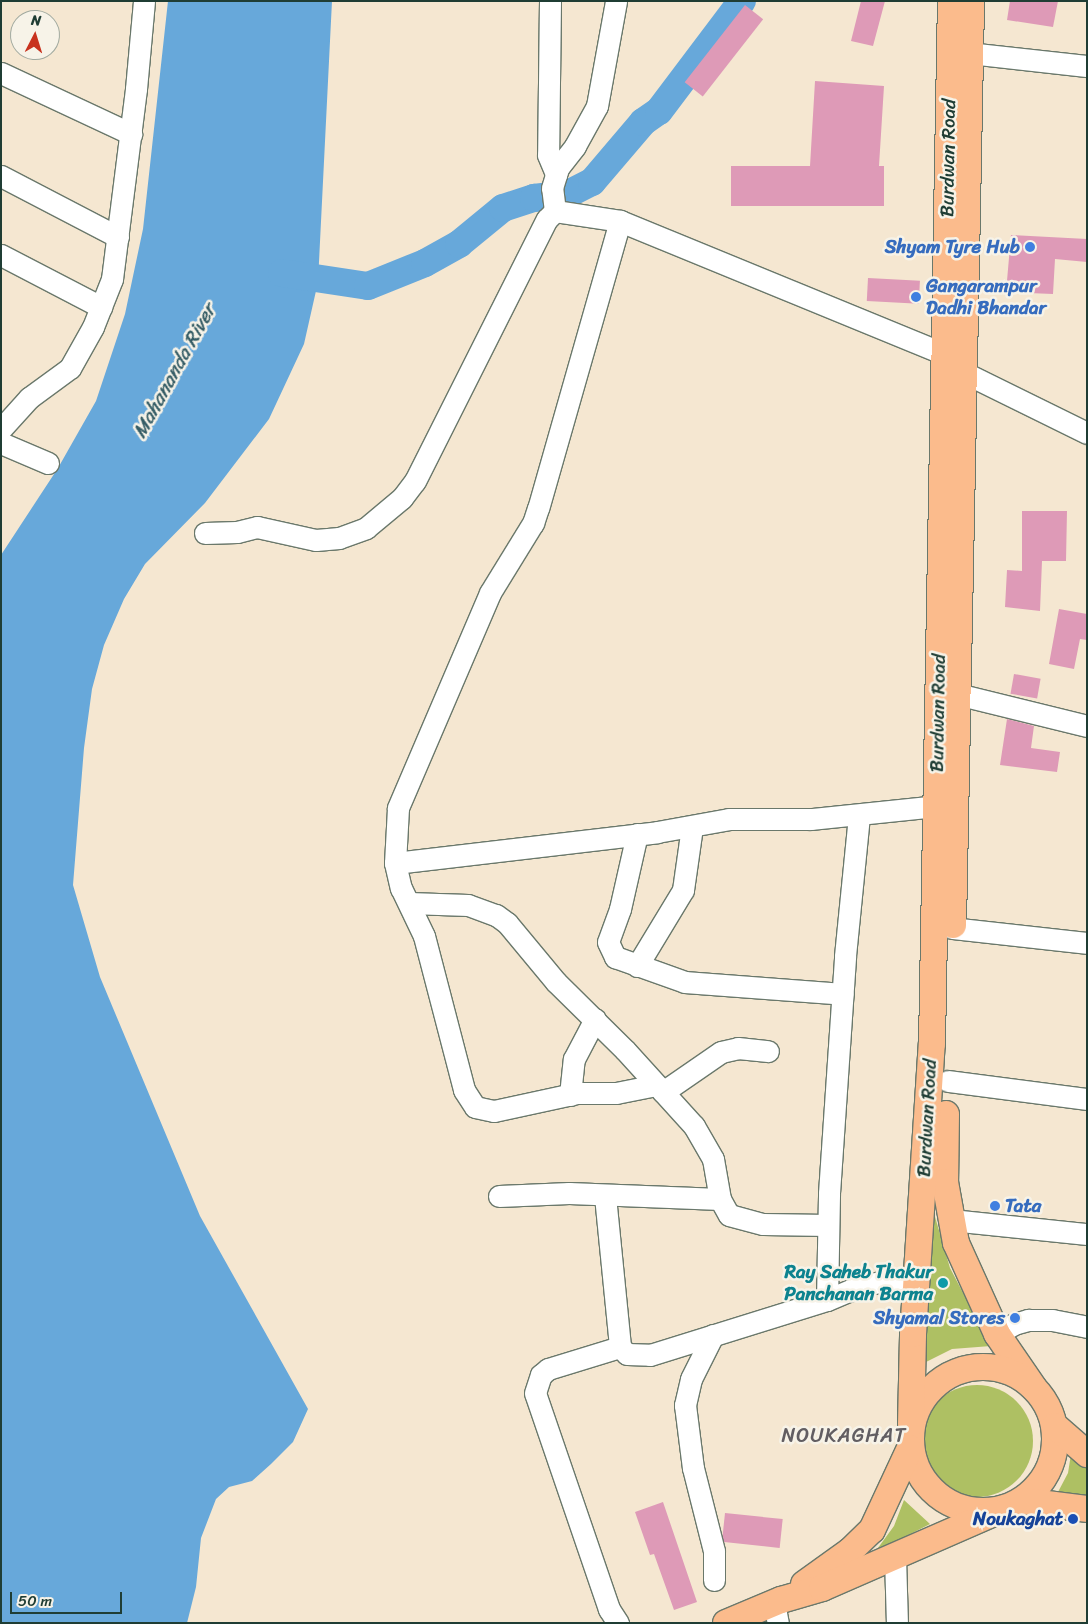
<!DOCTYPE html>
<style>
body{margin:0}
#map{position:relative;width:1088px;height:1624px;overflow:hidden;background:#f5e7d1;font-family:Sriracha,sans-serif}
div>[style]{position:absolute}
.green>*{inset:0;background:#aec063}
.round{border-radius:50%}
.water>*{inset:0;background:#67a8da}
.river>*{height:28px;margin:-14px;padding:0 14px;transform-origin:14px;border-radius:14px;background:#67a8da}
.building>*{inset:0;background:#de9ab7;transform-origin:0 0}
.roads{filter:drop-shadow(1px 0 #6a786b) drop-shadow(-1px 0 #6a786b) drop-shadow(0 1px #6a786b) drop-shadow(0 -1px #6a786b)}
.minor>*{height:21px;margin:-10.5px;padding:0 10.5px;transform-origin:10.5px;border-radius:10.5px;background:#fff}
.major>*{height:26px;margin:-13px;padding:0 13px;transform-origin:13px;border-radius:13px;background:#fbbb8c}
.major>.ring{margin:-13px;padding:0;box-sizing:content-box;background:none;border:26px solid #fbbb8c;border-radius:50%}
.dots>*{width:14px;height:14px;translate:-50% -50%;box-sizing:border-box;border:2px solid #f7f3e8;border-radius:50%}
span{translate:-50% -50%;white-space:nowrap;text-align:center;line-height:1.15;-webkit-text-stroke:5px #f7f3e8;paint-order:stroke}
.street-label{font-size:19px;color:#1f3d34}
.shop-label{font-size:19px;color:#366cbe;font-weight:700}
.right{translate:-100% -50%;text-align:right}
.left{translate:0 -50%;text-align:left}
.culture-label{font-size:19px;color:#0d838f;font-weight:700}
.transit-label{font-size:19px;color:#164399;font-weight:700}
.water-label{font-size:20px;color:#355d66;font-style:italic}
.neighbourhood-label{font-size:20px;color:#625e62;letter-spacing:1px}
.frame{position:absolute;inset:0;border:2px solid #1f3d34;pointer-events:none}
.north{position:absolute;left:10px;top:10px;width:50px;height:50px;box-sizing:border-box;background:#f7f3e8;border:1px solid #a1aaa0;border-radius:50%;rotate:5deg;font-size:14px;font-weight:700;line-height:20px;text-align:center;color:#1f3d34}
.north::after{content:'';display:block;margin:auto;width:18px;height:22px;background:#c8321e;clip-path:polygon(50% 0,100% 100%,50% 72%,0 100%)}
.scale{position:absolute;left:10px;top:1592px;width:112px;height:22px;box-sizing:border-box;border:2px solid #1f3d34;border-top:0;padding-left:6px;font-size:15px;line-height:18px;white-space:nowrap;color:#1f3d34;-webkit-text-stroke:4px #f7f3e8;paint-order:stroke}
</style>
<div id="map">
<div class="green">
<i style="clip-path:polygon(933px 1210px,950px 1268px,991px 1346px,952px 1349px,922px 1364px)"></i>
<i class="round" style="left:921px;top:1385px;width:112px;height:112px"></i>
<i style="clip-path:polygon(1071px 1454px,1087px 1468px,1087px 1496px,1058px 1492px,1068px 1473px)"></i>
<i style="clip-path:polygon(904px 1500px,930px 1524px,875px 1552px,894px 1526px)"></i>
</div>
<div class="water">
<i style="clip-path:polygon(168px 1px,332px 1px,318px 282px,304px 344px,269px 419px,205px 503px,145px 564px,124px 599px,104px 645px,92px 689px,84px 748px,73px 885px,100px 977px,200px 1216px,308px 1409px,293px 1442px,271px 1464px,252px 1481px,229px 1487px,216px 1499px,201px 1538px,196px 1587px,187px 1623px,1px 1623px,1px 555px,58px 468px,96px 401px,125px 314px,143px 229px)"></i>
</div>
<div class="river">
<i style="left:282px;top:273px;width:87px;rotate:8.6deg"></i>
<i style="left:368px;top:286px;width:61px;rotate:-22deg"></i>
<i style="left:425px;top:263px;width:39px;rotate:-29deg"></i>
<i style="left:459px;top:244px;width:57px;rotate:-39.3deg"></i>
<i style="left:503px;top:208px;width:33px;rotate:-18deg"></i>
<i style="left:534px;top:198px;width:34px;rotate:-7deg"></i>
<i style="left:568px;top:194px;width:27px;rotate:-27deg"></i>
<i style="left:592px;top:182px;width:79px;rotate:-49.6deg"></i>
<i style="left:643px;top:122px;width:19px;rotate:-35deg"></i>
<i style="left:659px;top:111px;width:138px;rotate:-53deg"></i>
</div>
<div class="building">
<i style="clip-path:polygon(861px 1px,885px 1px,873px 46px,851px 41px)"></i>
<i style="clip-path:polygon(1010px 1px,1058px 1px,1053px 27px,1007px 20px)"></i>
<i style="left:745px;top:5px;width:23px;height:98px;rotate:38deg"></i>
<i style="clip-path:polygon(815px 81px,884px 86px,879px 166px,884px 166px,884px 206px,731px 206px,731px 166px,810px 166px)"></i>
<i style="clip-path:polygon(1011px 235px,1087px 239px,1087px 262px,1055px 259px,1053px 294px,1006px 292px)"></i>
<i style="left:868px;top:278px;width:52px;height:23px;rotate:3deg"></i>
<i style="clip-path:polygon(1022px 511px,1067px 511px,1066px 561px,1042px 561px,1040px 611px,1005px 607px,1007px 570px,1022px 571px)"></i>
<i style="clip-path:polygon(1059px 609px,1087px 614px,1087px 640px,1080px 639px,1074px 669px,1049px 664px)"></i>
<i style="left:1014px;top:674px;width:27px;height:20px;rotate:10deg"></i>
<i style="clip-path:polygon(1007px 719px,1034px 726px,1031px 748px,1060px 752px,1057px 772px,1000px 765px)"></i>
<i style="clip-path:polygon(663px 1502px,697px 1602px,674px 1610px,654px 1554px,650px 1555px,635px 1512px)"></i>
<i style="left:725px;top:1513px;width:58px;height:29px;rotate:6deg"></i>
</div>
<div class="roads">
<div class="minor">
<i style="left:550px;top:1px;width:154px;rotate:90.7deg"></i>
<i style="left:548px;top:155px;width:21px;rotate:67deg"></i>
<i style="left:969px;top:53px;width:119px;rotate:6.3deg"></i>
<i style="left:1px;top:73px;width:144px;rotate:25.1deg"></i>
<i style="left:1px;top:176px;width:132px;rotate:27.5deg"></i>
<i style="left:555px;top:211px;width:66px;rotate:8.7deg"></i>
<i style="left:620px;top:221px;width:350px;rotate:22.3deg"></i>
<i style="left:555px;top:211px;width:23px;rotate:-97deg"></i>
<i style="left:552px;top:188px;width:21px;rotate:-73deg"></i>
<i style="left:558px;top:168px;width:28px;rotate:-52deg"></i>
<i style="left:575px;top:146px;width:46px;rotate:-61.2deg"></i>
<i style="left:597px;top:106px;width:107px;rotate:-79.7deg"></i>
<i style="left:620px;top:221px;width:298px;rotate:105.9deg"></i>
<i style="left:538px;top:508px;width:16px;rotate:108deg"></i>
<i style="left:533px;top:523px;width:82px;rotate:121.6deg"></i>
<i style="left:490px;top:593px;width:234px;rotate:113.2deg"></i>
<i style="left:398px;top:808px;width:55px;rotate:93.1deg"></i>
<i style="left:395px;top:863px;width:26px;rotate:77deg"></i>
<i style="left:401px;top:888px;width:53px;rotate:64.4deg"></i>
<i style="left:424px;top:936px;width:159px;rotate:75.4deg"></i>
<i style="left:464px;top:1090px;width:20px;rotate:57deg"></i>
<i style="left:475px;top:1107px;width:19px;rotate:12deg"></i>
<i style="left:494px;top:1111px;width:85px;rotate:-12.2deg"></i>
<i style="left:577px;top:1093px;width:39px"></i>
<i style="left:616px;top:1093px;width:41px;rotate:-11.3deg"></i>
<i style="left:1px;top:255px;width:113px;rotate:27.5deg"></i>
<i style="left:963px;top:372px;width:138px;rotate:26.2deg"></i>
<i style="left:1px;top:429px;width:42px;rotate:-47.9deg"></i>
<i style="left:29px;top:398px;width:51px;rotate:-36.2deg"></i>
<i style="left:70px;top:368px;width:47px;rotate:-60.7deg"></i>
<i style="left:93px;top:327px;width:52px;rotate:-68.4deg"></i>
<i style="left:112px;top:279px;width:192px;rotate:-82.8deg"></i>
<i style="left:136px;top:89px;width:88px;rotate:-84.8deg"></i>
<i style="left:1px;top:443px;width:51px;rotate:23.1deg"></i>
<i style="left:205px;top:533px;width:32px;rotate:-2deg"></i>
<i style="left:237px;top:532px;width:21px;rotate:-14deg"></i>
<i style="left:257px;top:527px;width:60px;rotate:12.4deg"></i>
<i style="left:316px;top:540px;width:23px;rotate:-5deg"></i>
<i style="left:339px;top:538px;width:29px;rotate:-20deg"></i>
<i style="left:366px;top:528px;width:47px;rotate:-39.8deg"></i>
<i style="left:402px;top:498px;width:21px;rotate:-53deg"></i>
<i style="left:415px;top:481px;width:293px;rotate:-63.3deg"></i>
<i style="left:547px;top:219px;width:11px;rotate:-45deg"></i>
<i style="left:957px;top:694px;width:134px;rotate:13.8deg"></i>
<i style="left:637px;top:834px;width:77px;rotate:102.8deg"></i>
<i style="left:620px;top:909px;width:35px;rotate:110deg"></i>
<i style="left:608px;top:942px;width:17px;rotate:65deg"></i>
<i style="left:615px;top:957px;width:74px;rotate:19.7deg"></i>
<i style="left:685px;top:982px;width:158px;rotate:4.3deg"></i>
<i style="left:395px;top:863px;width:264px;rotate:-6.7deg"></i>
<i style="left:657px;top:832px;width:73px;rotate:-10.2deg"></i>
<i style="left:729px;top:819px;width:82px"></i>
<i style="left:811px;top:819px;width:127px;rotate:-5.9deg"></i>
<i style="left:409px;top:903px;width:59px;rotate:1.9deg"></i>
<i style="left:468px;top:905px;width:30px;rotate:20deg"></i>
<i style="left:496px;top:915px;width:14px;rotate:36deg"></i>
<i style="left:507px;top:923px;width:77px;rotate:50.3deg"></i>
<i style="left:556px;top:982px;width:97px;rotate:44.6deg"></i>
<i style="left:625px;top:1050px;width:103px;rotate:47.8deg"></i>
<i style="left:694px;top:1126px;width:38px;rotate:60deg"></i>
<i style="left:713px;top:1159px;width:41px;rotate:80.1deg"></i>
<i style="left:720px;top:1199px;width:18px;rotate:61deg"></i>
<i style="left:729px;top:1215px;width:35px;rotate:15deg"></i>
<i style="left:763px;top:1224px;width:65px;rotate:0.9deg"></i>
<i style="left:952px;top:928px;width:136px;rotate:6.3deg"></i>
<i style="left:637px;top:966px;width:89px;rotate:-58.8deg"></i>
<i style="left:683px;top:890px;width:64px;rotate:-81.9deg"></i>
<i style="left:948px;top:1081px;width:140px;rotate:7.4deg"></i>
<i style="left:663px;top:1092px;width:70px;rotate:-34.6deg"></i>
<i style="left:721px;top:1052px;width:17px;rotate:-13deg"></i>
<i style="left:738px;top:1048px;width:30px;rotate:6deg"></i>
<i style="left:570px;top:1095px;width:36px;rotate:-84deg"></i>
<i style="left:574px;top:1059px;width:45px;rotate:-62.3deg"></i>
<i style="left:499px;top:1196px;width:70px;rotate:-2.5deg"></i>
<i style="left:569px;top:1193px;width:151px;rotate:2.3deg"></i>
<i style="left:605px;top:1196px;width:152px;rotate:84.3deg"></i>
<i style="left:620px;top:1347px;width:10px;rotate:45deg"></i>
<i style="left:627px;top:1354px;width:23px;rotate:2deg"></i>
<i style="left:650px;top:1355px;width:185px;rotate:-17.3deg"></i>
<i style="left:827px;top:1300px;width:39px;rotate:-23deg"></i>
<i style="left:863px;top:1285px;width:54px;rotate:-9.6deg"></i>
<i style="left:951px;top:1220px;width:137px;rotate:5.9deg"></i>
<i style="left:827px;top:1300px;width:107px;rotate:-88.9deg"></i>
<i style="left:829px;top:1193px;width:238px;rotate:-86.1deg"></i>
<i style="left:845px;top:956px;width:141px;rotate:-84.3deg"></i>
<i style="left:997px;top:1334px;width:20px;rotate:-30deg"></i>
<i style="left:1014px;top:1324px;width:15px;rotate:-16deg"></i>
<i style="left:1028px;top:1320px;width:24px"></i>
<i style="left:1052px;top:1320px;width:36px;rotate:11deg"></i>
<i style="left:713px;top:1335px;width:49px;rotate:116.6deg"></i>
<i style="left:691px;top:1379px;width:27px;rotate:103deg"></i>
<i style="left:685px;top:1405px;width:64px;rotate:82.8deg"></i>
<i style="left:693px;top:1468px;width:86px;rotate:75.8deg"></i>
<i style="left:714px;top:1551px;width:29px;rotate:90deg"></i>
<i style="left:895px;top:1557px;width:66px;rotate:88.3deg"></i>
<i style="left:774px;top:1603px;width:20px;rotate:79deg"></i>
<i style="left:618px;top:1623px;width:17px;rotate:-123deg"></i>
<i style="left:609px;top:1609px;width:228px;rotate:-108.9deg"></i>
<i style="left:535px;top:1393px;width:19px;rotate:-72deg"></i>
<i style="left:541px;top:1375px;width:9px;rotate:-41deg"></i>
<i style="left:548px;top:1369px;width:75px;rotate:-17deg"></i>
</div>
<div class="major">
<i style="left:953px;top:925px;width:924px;rotate:-88.88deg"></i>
<i style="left:946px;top:1114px;width:68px;rotate:90.8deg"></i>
<i style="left:945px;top:1182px;width:62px;rotate:79.8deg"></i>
<i style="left:956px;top:1243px;width:100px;rotate:65.7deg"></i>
<i style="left:997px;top:1334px;width:65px;rotate:55.6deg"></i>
<i class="ring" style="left:911px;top:1367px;width:118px;height:118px"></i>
<i style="left:911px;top:1424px;width:90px;rotate:-88.7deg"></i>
<i style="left:913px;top:1334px;width:291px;rotate:-86.3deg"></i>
<i style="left:932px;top:1044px;width:1043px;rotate:-88.96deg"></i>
<i style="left:1055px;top:1426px;width:43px;rotate:41.2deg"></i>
<i style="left:1023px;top:1501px;width:64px;rotate:7.1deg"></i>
<i style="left:804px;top:1584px;width:57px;rotate:-35.7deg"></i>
<i style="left:850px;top:1551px;width:30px;rotate:-44deg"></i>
<i style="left:872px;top:1530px;width:90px;rotate:-65.1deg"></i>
<i style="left:726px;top:1623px;width:60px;rotate:-22.7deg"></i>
<i style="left:781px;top:1600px;width:43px;rotate:-16.3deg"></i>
<i style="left:822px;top:1588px;width:188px;rotate:-23.6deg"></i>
</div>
</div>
<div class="dots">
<i style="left:1030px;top:247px;background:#3f7fe0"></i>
<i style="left:916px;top:297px;background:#3f7fe0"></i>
<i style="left:995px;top:1206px;background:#3f7fe0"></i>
<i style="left:943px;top:1283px;background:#0f9aa8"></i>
<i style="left:1015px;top:1318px;background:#3f7fe0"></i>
<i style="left:1073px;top:1519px;background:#1a4fb4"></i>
</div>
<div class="street-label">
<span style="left:948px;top:158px;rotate:-89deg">Burdwan Road</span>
<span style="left:938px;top:713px;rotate:-89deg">Burdwan Road</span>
<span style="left:927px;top:1118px;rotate:-87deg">Burdwan Road</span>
</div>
<div class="shop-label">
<span class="right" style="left:1020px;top:247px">Shyam Tyre Hub</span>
<span class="left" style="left:926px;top:297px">Gangarampur<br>Dadhi Bhandar</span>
<span class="left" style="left:1005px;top:1206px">Tata</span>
<span class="right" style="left:1005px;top:1318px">Shyamal Stores</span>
</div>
<div class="culture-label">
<span class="right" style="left:933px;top:1283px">Ray Saheb Thakur<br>Panchanan Barma</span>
</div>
<div class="transit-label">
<span class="right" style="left:1063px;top:1519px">Noukaghat</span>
</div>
<div class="water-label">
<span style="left:174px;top:371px;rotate:-61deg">Mahananda River</span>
</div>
<div class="neighbourhood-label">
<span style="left:844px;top:1435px">NOUKAGHAT</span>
</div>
<div class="frame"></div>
<div class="north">N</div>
<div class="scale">50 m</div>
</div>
